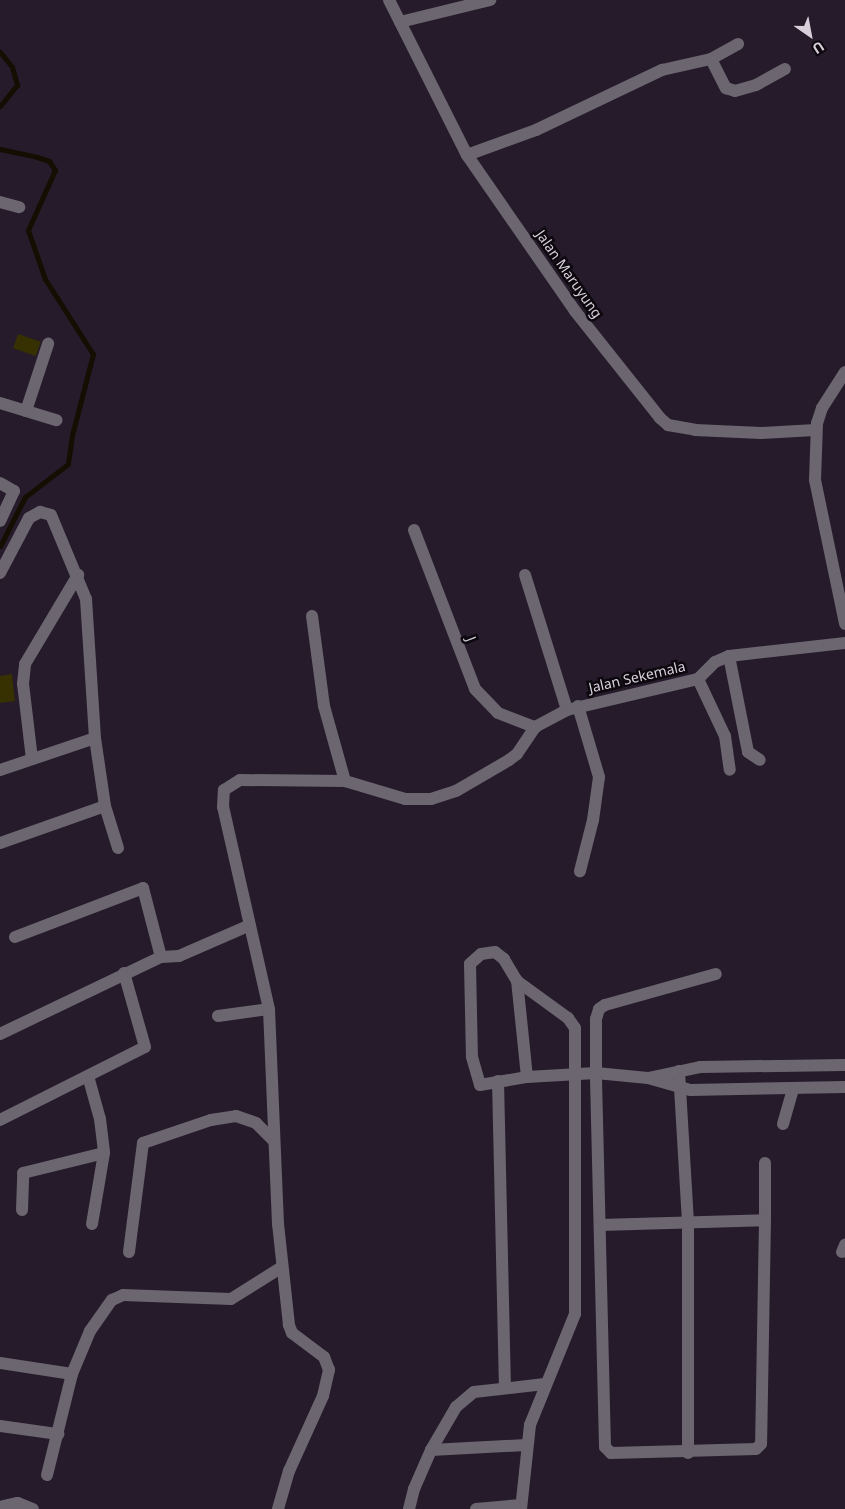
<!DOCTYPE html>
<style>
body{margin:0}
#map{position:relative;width:845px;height:1509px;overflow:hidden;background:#251b2b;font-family:"Noto Sans",sans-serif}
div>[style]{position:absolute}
.green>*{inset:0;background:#373001;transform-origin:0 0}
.stream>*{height:5px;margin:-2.5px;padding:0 2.5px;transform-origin:2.5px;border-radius:2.5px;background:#120f01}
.minor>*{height:12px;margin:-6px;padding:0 6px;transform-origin:6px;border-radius:6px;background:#6b666f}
span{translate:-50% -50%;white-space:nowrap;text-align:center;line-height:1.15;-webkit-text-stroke:5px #0c080e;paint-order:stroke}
.street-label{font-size:14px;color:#d7d0db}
.north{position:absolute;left:785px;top:10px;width:50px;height:50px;-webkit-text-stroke:4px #0c080e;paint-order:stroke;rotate:147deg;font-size:14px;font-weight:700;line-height:20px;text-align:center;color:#d7d0db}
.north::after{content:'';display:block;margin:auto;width:18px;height:22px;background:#d7d0db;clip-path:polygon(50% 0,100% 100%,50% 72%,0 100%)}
</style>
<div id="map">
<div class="green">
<i style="left:18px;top:334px;width:24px;height:15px;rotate:19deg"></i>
<i style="clip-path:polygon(12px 674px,15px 701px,0 703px,0 676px)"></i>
</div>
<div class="stream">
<i style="left:0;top:52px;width:19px;rotate:51deg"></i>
<i style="left:12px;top:67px;width:19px;rotate:74deg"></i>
<i style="left:17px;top:85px;width:27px;rotate:129deg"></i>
<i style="left:0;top:149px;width:38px;rotate:12deg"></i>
<i style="left:37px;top:157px;width:13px;rotate:18deg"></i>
<i style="left:49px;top:161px;width:11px;rotate:56deg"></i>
<i style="left:55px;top:170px;width:66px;rotate:114.2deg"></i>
<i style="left:28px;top:230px;width:52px;rotate:70.9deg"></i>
<i style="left:45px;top:279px;width:89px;rotate:57.4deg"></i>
<i style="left:93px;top:354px;width:84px;rotate:104.5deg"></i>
<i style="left:72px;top:435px;width:29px;rotate:98deg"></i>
<i style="left:68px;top:464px;width:54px;rotate:142.5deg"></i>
<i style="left:25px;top:497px;width:55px;rotate:117deg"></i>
</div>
<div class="minor">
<i style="left:389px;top:0;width:174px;rotate:63.3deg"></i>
<i style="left:467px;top:155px;width:190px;rotate:55.3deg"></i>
<i style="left:575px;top:311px;width:137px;rotate:51.5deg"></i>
<i style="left:660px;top:418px;width:11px;rotate:41deg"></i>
<i style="left:668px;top:425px;width:27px;rotate:10deg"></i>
<i style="left:695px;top:430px;width:66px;rotate:2.6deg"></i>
<i style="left:761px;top:433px;width:54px;rotate:-3.2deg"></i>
<i style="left:400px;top:22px;width:93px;rotate:-13.7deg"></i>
<i style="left:711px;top:59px;width:33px;rotate:63deg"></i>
<i style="left:726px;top:88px;width:9px;rotate:18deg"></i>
<i style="left:735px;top:91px;width:22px;rotate:-16deg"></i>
<i style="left:756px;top:85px;width:33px;rotate:-29deg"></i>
<i style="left:467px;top:155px;width:73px;rotate:-19.9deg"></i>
<i style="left:536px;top:130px;width:140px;rotate:-25.5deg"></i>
<i style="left:662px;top:70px;width:50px;rotate:-12.7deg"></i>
<i style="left:711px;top:59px;width:31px;rotate:-29deg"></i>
<i style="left:0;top:202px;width:20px;rotate:15deg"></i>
<i style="left:845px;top:372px;width:43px;rotate:122.6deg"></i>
<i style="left:822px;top:408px;width:16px;rotate:108deg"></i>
<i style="left:817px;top:423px;width:57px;rotate:92deg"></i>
<i style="left:815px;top:480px;width:147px;rotate:78.2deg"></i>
<i style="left:0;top:403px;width:59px;rotate:16.9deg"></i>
<i style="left:26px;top:411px;width:71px;rotate:-71.8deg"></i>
<i style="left:0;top:483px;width:16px;rotate:30deg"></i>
<i style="left:14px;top:491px;width:33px;rotate:115deg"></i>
<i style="left:414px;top:530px;width:170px;rotate:69deg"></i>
<i style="left:475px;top:689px;width:33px;rotate:46deg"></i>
<i style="left:498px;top:713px;width:40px;rotate:21deg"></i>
<i style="left:0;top:573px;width:62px;rotate:-62.2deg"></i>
<i style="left:29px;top:518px;width:13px;rotate:-29deg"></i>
<i style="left:40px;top:512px;width:11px;rotate:15deg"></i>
<i style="left:51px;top:515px;width:91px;rotate:67.4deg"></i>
<i style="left:86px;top:599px;width:139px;rotate:86.3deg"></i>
<i style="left:95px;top:738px;width:69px;rotate:81.6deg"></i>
<i style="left:105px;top:806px;width:44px;rotate:72.8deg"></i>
<i style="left:525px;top:575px;width:141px;rotate:72.7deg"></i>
<i style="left:312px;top:616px;width:91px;rotate:82.4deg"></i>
<i style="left:324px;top:706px;width:78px;rotate:74.4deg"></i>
<i style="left:729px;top:656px;width:98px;rotate:78.8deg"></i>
<i style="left:748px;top:752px;width:14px;rotate:34deg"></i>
<i style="left:698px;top:679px;width:63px;rotate:64.7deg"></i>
<i style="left:725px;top:736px;width:34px;rotate:82deg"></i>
<i style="left:578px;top:706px;width:74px;rotate:73.5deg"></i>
<i style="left:599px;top:777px;width:43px;rotate:97.9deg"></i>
<i style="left:593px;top:820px;width:53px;rotate:104.3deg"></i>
<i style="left:32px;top:759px;width:76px;rotate:-96.8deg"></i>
<i style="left:23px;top:684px;width:20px;rotate:-84deg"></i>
<i style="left:25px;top:664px;width:104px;rotate:-59.2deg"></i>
<i style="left:0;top:770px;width:100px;rotate:-18.6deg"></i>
<i style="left:0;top:843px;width:111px;rotate:-19.4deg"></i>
<i style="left:15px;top:937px;width:137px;rotate:-20.9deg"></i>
<i style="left:143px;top:888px;width:71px;rotate:75.4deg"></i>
<i style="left:517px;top:981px;width:63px;rotate:36deg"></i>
<i style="left:568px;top:1018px;width:12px;rotate:55deg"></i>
<i style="left:575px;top:1028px;width:286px;rotate:90deg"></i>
<i style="left:575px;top:1314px;width:120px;rotate:112.1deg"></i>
<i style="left:530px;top:1425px;width:84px;rotate:96.1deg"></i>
<i style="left:218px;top:1016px;width:51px;rotate:-7.8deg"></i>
<i style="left:0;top:1034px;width:178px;rotate:-25.6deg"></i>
<i style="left:161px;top:957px;width:18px;rotate:-3deg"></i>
<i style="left:179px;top:956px;width:77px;rotate:-23.6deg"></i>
<i style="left:679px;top:1071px;width:151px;rotate:86.6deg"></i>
<i style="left:688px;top:1222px;width:231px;rotate:90deg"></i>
<i style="left:88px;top:1076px;width:45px;rotate:74.4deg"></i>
<i style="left:100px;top:1119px;width:34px;rotate:83deg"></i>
<i style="left:104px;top:1153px;width:72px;rotate:99.6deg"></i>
<i style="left:527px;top:1077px;width:97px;rotate:-95.9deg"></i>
<i style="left:517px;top:981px;width:26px;rotate:-121deg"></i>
<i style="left:504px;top:959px;width:11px;rotate:-142deg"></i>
<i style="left:495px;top:952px;width:14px;rotate:172deg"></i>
<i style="left:481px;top:954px;width:15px;rotate:138deg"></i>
<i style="left:470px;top:964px;width:93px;rotate:88.8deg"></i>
<i style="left:472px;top:1057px;width:29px;rotate:74deg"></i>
<i style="left:480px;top:1085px;width:48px;rotate:-9.7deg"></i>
<i style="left:527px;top:1077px;width:69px;rotate:-3.3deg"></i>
<i style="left:596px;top:1073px;width:52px;rotate:5.5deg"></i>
<i style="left:648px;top:1078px;width:44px;rotate:15.9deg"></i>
<i style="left:690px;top:1090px;width:155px;rotate:-1.1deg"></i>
<i style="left:648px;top:1078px;width:53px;rotate:-11.9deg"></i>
<i style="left:700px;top:1067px;width:145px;rotate:-0.8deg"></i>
<i style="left:498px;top:1081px;width:307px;rotate:88.7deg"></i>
<i style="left:0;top:1120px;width:162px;rotate:-26.7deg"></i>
<i style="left:145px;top:1047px;width:77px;rotate:-105.8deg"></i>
<i style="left:783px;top:1124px;width:37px;rotate:-74deg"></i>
<i style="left:22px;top:1210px;width:37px;rotate:-88deg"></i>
<i style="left:23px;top:1173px;width:83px;rotate:-13.9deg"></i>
<i style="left:765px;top:1220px;width:57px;rotate:-90deg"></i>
<i style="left:600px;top:1225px;width:165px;rotate:-1.7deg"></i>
<i style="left:765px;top:1220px;width:224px;rotate:91deg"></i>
<i style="left:761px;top:1444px;width:7px;rotate:135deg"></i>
<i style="left:756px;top:1449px;width:145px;rotate:178.4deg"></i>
<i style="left:611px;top:1453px;width:8px;rotate:-135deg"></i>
<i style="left:605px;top:1447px;width:374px;rotate:-91.4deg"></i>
<i style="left:596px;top:1073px;width:54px;rotate:-90deg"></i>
<i style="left:596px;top:1019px;width:10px;rotate:-73deg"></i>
<i style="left:599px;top:1009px;width:7px;rotate:-34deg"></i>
<i style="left:605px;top:1005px;width:115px;rotate:-15.6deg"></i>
<i style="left:129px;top:1252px;width:110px;rotate:-82.7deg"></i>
<i style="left:143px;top:1143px;width:72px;rotate:-18.7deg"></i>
<i style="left:211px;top:1120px;width:25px;rotate:-9deg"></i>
<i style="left:236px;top:1116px;width:21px;rotate:19deg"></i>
<i style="left:256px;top:1123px;width:24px;rotate:45deg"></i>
<i style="left:842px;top:1252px;width:8px;rotate:-67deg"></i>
<i style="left:0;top:1363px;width:73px;rotate:8.7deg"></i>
<i style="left:0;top:1426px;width:59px;rotate:7.9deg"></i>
<i style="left:431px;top:1450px;width:50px;rotate:-59.8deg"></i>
<i style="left:456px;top:1407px;width:23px;rotate:-40deg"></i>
<i style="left:474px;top:1392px;width:71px;rotate:-6.4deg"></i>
<i style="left:47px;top:1475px;width:104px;rotate:-76.1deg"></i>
<i style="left:72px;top:1374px;width:47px;rotate:-67.3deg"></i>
<i style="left:90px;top:1331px;width:38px;rotate:-55deg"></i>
<i style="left:112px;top:1300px;width:12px;rotate:-24deg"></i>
<i style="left:123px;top:1295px;width:108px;rotate:2.1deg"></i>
<i style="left:231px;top:1299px;width:60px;rotate:-32.1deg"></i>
<i style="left:0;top:1507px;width:18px;rotate:-13deg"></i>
<i style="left:18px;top:1503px;width:16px;rotate:22deg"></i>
<i style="left:278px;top:1509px;width:40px;rotate:-74deg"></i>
<i style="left:289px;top:1471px;width:82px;rotate:-65.6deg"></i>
<i style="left:323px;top:1396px;width:27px;rotate:-77deg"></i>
<i style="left:329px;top:1370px;width:14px;rotate:-111deg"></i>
<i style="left:324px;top:1357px;width:40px;rotate:-143deg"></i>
<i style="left:292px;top:1333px;width:9px;rotate:-111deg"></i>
<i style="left:289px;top:1325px;width:102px;rotate:-96.2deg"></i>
<i style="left:278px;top:1224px;width:215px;rotate:-92.4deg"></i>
<i style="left:269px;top:1009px;width:207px;rotate:-102.8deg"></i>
<i style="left:223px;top:807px;width:17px;rotate:-87deg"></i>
<i style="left:224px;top:790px;width:19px;rotate:-32deg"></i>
<i style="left:240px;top:780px;width:105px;rotate:0.5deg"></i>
<i style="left:345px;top:781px;width:63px;rotate:16.7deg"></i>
<i style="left:405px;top:799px;width:26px"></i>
<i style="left:431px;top:799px;width:26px;rotate:-18deg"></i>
<i style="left:456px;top:791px;width:61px;rotate:-30.3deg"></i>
<i style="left:509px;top:760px;width:10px;rotate:-37deg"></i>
<i style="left:517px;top:754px;width:32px;rotate:-56deg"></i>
<i style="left:535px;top:727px;width:36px;rotate:-28deg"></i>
<i style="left:567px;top:710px;width:135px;rotate:-13.3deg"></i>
<i style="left:698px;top:679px;width:24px;rotate:-45deg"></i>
<i style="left:715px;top:662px;width:15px;rotate:-23deg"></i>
<i style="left:729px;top:656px;width:117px;rotate:-6.4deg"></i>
<i style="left:409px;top:1509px;width:21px;rotate:-76deg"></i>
<i style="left:414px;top:1489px;width:43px;rotate:-66.4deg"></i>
<i style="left:431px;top:1450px;width:95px;rotate:-3deg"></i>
<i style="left:476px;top:1509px;width:45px;rotate:-5.1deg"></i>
</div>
<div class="street-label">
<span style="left:569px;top:274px;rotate:55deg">Jalan Maruyung</span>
<span style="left:471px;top:639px;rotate:69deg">J</span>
<span style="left:637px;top:677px;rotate:-13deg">Jalan Sekemala</span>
</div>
<div class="north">U</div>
</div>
